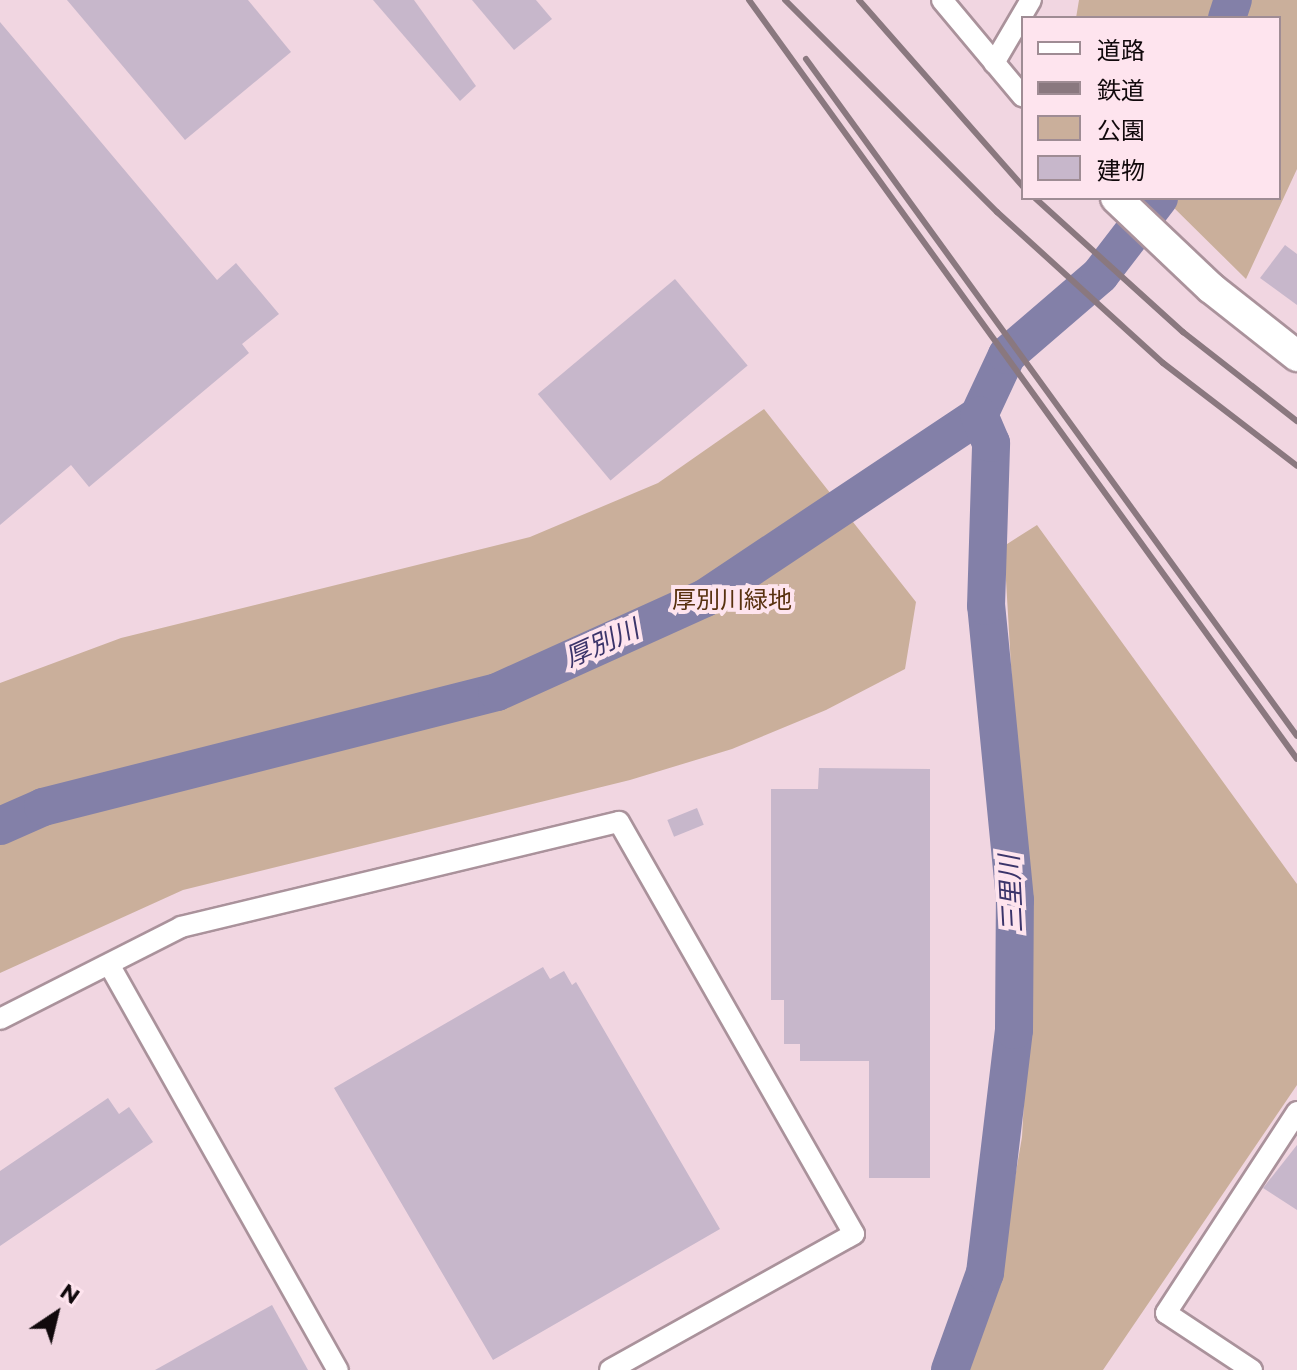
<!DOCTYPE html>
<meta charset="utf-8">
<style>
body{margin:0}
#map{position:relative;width:1297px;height:1370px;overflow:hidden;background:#f1d6e1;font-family:Montserrat,"Noto Sans JP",sans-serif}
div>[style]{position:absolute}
.green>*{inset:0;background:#caaf9b}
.river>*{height:38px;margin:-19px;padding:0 19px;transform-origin:19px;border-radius:19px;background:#8380a8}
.building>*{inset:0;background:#c7b7cb;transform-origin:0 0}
.roads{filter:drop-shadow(2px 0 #aa929b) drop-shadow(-2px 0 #aa929b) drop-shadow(0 2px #aa929b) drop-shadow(0 -2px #aa929b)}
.street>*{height:20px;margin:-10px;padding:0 10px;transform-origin:10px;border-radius:10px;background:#fff}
.secondary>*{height:30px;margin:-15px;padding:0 15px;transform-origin:15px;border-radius:15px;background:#fff}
.rail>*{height:6px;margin:-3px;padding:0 3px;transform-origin:3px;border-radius:3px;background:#8a787f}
span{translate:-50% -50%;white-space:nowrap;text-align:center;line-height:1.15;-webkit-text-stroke:8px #fee4ee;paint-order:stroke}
.park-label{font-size:24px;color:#58310f}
.water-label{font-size:26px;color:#3b346a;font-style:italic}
.legend{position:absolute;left:1021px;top:16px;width:260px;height:184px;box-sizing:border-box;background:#fee4ee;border:2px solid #9f8c94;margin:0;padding:10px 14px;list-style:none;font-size:24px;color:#11090c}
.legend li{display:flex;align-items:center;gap:16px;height:40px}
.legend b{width:40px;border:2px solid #9f8c94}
.north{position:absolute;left:16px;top:1274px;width:80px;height:80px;-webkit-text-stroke:6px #fee4ee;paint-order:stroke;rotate:35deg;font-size:22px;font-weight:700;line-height:32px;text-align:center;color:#11090c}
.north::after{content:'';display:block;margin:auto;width:28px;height:36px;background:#11090c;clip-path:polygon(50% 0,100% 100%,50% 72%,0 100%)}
</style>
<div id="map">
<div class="green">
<i style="clip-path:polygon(1079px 0,1297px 0,1297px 169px,1246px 279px,1164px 198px,1279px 198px,1279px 18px,1076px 18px)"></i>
<i style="clip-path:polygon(764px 409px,916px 602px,905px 669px,826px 710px,732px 749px,630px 780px,183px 890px,0 973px,0 683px,121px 638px,530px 537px,658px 483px)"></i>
<i style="clip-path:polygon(1037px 525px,1297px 884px,1297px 1085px,1103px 1370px,965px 1370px,997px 1283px,1022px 1137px,1030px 992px,1004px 546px)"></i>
</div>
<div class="river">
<i style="left:1227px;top:18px;width:19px;rotate:-72deg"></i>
<i style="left:0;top:826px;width:47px;rotate:-23.8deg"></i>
<i style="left:43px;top:807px;width:468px;rotate:-14.2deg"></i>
<i style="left:497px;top:692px;width:228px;rotate:-24.3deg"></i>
<i style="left:705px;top:598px;width:329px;rotate:-33.7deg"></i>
<i style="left:979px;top:415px;width:66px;rotate:-65deg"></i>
<i style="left:1007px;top:355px;width:123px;rotate:-40.7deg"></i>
<i style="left:1100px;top:275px;width:97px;rotate:-52.5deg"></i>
<i style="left:950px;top:1370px;width:103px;rotate:-70.2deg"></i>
<i style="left:985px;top:1273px;width:245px;rotate:-83.2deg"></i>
<i style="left:1014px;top:1030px;width:130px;rotate:-89.6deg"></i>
<i style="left:1015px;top:900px;width:295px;rotate:-95.6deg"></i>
<i style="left:986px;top:606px;width:163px;rotate:-88.2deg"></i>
<i style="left:991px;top:443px;width:30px;rotate:-113deg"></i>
</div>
<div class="building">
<i style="clip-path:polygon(67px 0,248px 0,291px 52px,185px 140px)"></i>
<i style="clip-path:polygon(373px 0,414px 0,476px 86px,460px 101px)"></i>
<i style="clip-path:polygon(472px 0,536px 0,552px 19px,514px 50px)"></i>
<i style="clip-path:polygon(0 22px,217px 280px,236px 263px,279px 314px,242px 344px,249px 353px,89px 487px,71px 465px,0 525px)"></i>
<i style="clip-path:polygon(1285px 245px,1297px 254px,1297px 305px,1260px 278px)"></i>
<i style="left:675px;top:279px;width:113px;height:179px;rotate:50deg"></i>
<i style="clip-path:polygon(819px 768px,930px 769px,930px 1178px,869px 1178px,869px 1061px,800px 1061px,800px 1044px,784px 1044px,784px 1000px,771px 1000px,771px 789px,818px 789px)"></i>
<i style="left:697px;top:808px;width:18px;height:32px;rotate:68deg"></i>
<i style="clip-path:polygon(543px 967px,550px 979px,564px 971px,572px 985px,576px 982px,720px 1229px,493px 1360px,334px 1088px)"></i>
<i style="clip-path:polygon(108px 1098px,119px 1114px,129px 1107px,153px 1142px,0 1246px,0 1171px)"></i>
<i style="clip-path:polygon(1297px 1145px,1297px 1210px,1263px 1188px)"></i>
<i style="clip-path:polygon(272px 1305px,308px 1370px,155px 1370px)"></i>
</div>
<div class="roads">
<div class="street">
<i style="left:942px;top:0;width:126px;rotate:50.1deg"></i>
<i style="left:994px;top:63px;width:73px;rotate:-59.6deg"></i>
<i style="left:110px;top:966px;width:464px;rotate:60.6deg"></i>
<i style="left:0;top:1019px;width:203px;rotate:-26.9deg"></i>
<i style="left:181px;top:927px;width:450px;rotate:-13.5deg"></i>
<i style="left:619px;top:822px;width:474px;rotate:60.3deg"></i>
<i style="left:854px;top:1234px;width:279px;rotate:150.9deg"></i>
<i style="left:1252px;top:1370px;width:103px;rotate:-146.5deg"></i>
<i style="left:1166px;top:1313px;width:240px;rotate:-56.9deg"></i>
</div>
<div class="secondary">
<i style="left:1116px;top:198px;width:131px;rotate:43.5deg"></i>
<i style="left:1211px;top:288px;width:110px;rotate:38.3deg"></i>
</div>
</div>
<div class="rail">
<i style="left:749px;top:0;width:936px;rotate:54.17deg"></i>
<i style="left:785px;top:0;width:300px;rotate:45deg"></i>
<i style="left:997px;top:212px;width:224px;rotate:42.3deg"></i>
<i style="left:1163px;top:363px;width:169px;rotate:37.5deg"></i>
<i style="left:859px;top:0;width:249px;rotate:48.7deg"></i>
<i style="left:806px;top:59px;width:836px;rotate:54.05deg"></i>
<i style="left:1035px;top:198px;width:200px;rotate:42.2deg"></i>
<i style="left:1183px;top:332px;width:145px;rotate:38deg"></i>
</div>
<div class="park-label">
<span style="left:732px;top:600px">厚別川緑地</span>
</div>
<div class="water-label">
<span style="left:602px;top:644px;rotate:-24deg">厚別川</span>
<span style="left:1012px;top:894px;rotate:-93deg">三里川</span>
</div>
<ul class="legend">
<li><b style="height:10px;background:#fff"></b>道路</li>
<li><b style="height:10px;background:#8a787f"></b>鉄道</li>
<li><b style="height:22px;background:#caaf9b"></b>公園</li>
<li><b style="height:22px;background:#c7b7cb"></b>建物</li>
</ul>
<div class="north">N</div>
</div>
